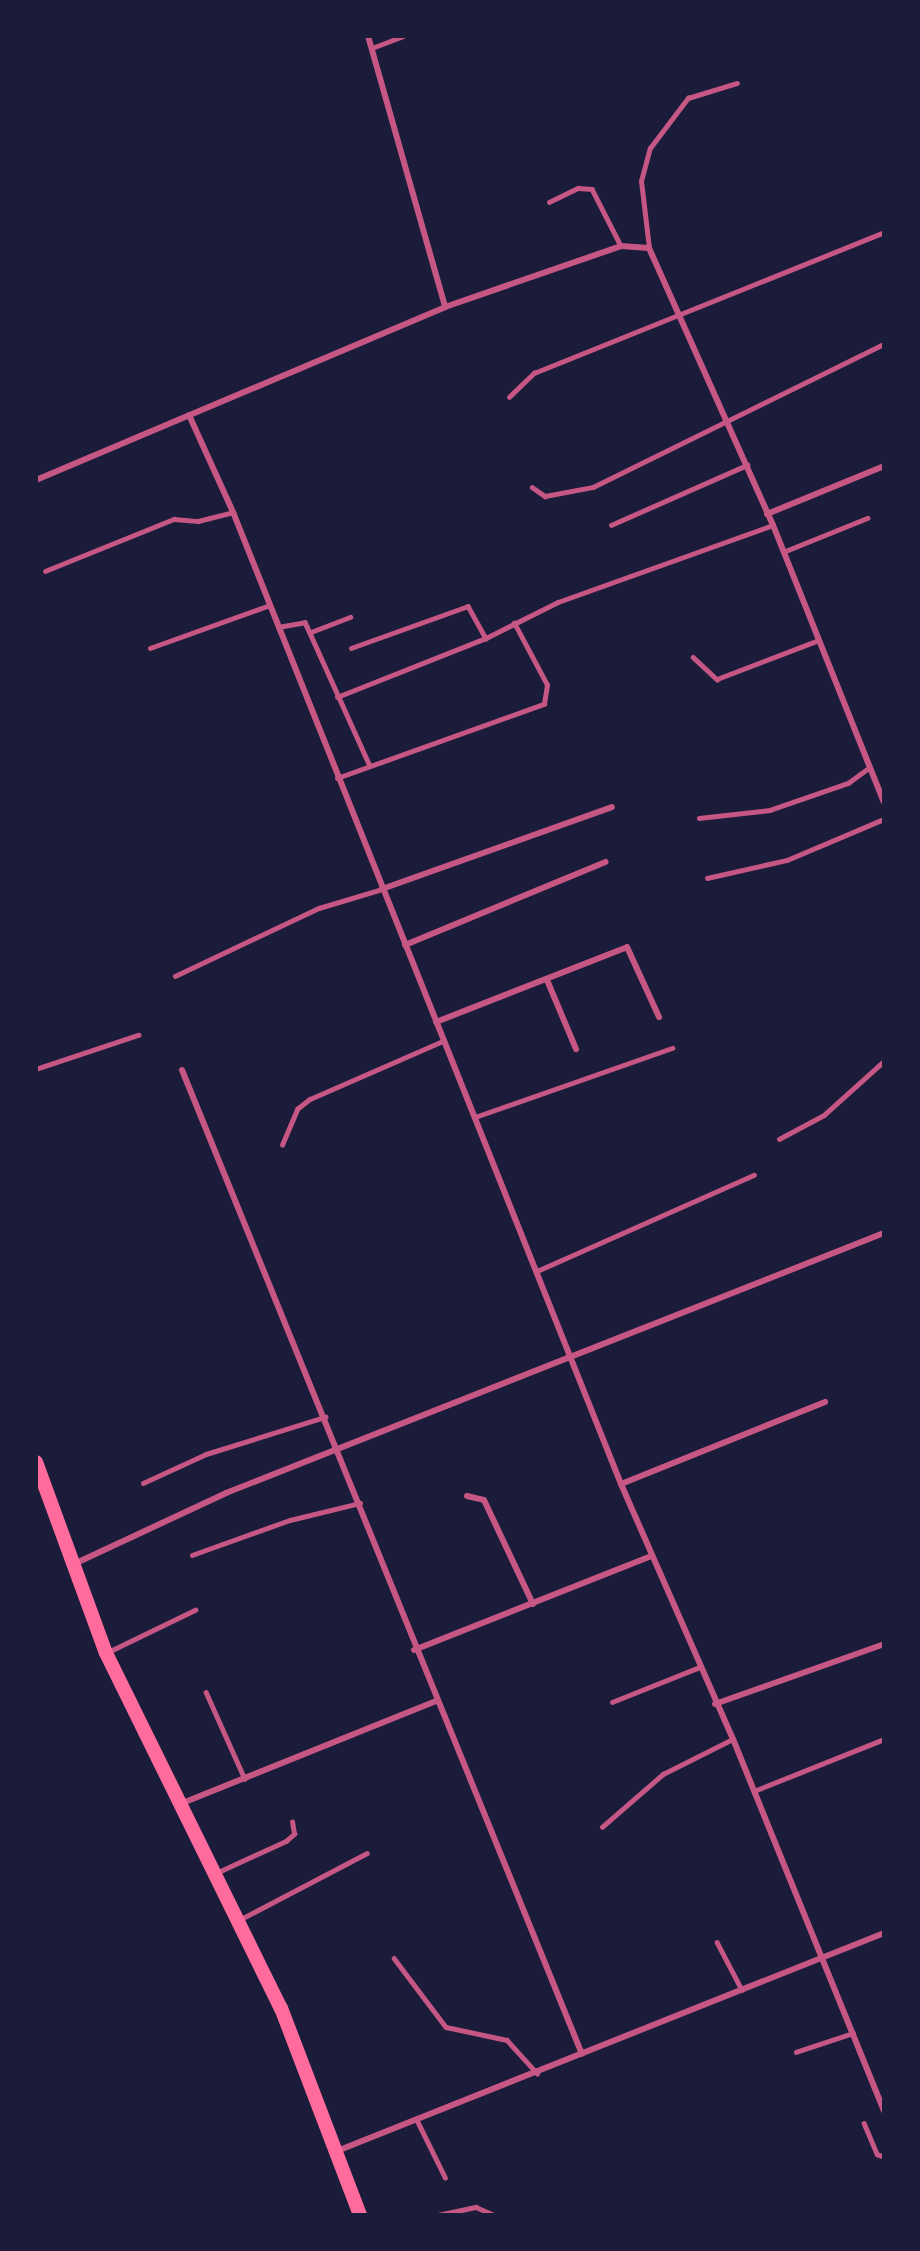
<!DOCTYPE html>
<style>
body{margin:0}
#map{position:relative;width:920px;height:2251px;overflow:hidden;background:#1b1b3a;font-family:Lato,sans-serif}
div>[style]{position:absolute}
.service>*{height:4.5px;margin:-2.25px;padding:0 2.25px;transform-origin:2.25px;border-radius:2.25px;background:#c65784}
.minor>*{height:6px;margin:-3px;padding:0 3px;transform-origin:3px;border-radius:3px;background:#c65784}
.primary>*{height:14px;margin:-7px;padding:0 7px;transform-origin:7px;border-radius:7px;background:#ff6b9d}
span{translate:-50% -50%;white-space:nowrap;text-align:center;line-height:1.15;-webkit-text-stroke:4.5px #1b1b3a;paint-order:stroke}
.frame{position:absolute;inset:0;border:38px solid #1b1b3a;pointer-events:none}
</style>
<div id="map">
<div class="service">
<i style="left:372px;top:48px;width:33px;rotate:-21deg"></i>
<i style="left:549px;top:202px;width:32px;rotate:-26deg"></i>
<i style="left:578px;top:188px;width:14px;rotate:4deg"></i>
<i style="left:592px;top:189px;width:64px;rotate:63deg"></i>
<i style="left:649px;top:248px;width:67px;rotate:-96.8deg"></i>
<i style="left:641px;top:181px;width:34px;rotate:-75deg"></i>
<i style="left:650px;top:148px;width:63px;rotate:-52.8deg"></i>
<i style="left:688px;top:98px;width:51px;rotate:-17deg"></i>
<i style="left:509px;top:397px;width:35px;rotate:-44deg"></i>
<i style="left:534px;top:373px;width:377px;rotate:-21.9deg"></i>
<i style="left:532px;top:487px;width:16px;rotate:35deg"></i>
<i style="left:545px;top:496px;width:49px;rotate:-10.6deg"></i>
<i style="left:593px;top:487px;width:324px;rotate:-26.2deg"></i>
<i style="left:611px;top:525px;width:149px;rotate:-23.8deg"></i>
<i style="left:783px;top:552px;width:91px;rotate:-22deg"></i>
<i style="left:45px;top:571px;width:139px;rotate:-22deg"></i>
<i style="left:174px;top:519px;width:24px;rotate:5deg"></i>
<i style="left:198px;top:521px;width:36px;rotate:-14deg"></i>
<i style="left:278px;top:627px;width:27px;rotate:-10deg"></i>
<i style="left:305px;top:622px;width:156px;rotate:65.7deg"></i>
<i style="left:311px;top:632px;width:42px;rotate:-21deg"></i>
<i style="left:150px;top:648px;width:124px;rotate:-19.7deg"></i>
<i style="left:351px;top:648px;width:124px;rotate:-19.7deg"></i>
<i style="left:468px;top:606px;width:37px;rotate:61deg"></i>
<i style="left:693px;top:657px;width:33px;rotate:43deg"></i>
<i style="left:717px;top:679px;width:109px;rotate:-20.9deg"></i>
<i style="left:337px;top:697px;width:160px;rotate:-21.6deg"></i>
<i style="left:486px;top:638px;width:80px;rotate:-26.6deg"></i>
<i style="left:558px;top:602px;width:228px;rotate:-19.7deg"></i>
<i style="left:337px;top:778px;width:220px;rotate:-19.7deg"></i>
<i style="left:544px;top:704px;width:19px;rotate:-81deg"></i>
<i style="left:547px;top:685px;width:70px;rotate:-118deg"></i>
<i style="left:699px;top:818px;width:71px;rotate:-6.4deg"></i>
<i style="left:770px;top:810px;width:83px;rotate:-19.1deg"></i>
<i style="left:848px;top:783px;width:27px;rotate:-36deg"></i>
<i style="left:707px;top:878px;width:82px;rotate:-12.7deg"></i>
<i style="left:787px;top:860px;width:105px;rotate:-22.9deg"></i>
<i style="left:175px;top:976px;width:159px;rotate:-25.3deg"></i>
<i style="left:319px;top:908px;width:66px;rotate:-16.8deg"></i>
<i style="left:36px;top:1069px;width:108px;rotate:-18.4deg"></i>
<i style="left:475px;top:1117px;width:209px;rotate:-19.3deg"></i>
<i style="left:779px;top:1139px;width:51px;rotate:-28.1deg"></i>
<i style="left:824px;top:1115px;width:81px;rotate:-42deg"></i>
<i style="left:282px;top:1145px;width:39px;rotate:-67deg"></i>
<i style="left:297px;top:1109px;width:16px;rotate:-38deg"></i>
<i style="left:310px;top:1099px;width:145px;rotate:-23.6deg"></i>
<i style="left:537px;top:1271px;width:237px;rotate:-23.9deg"></i>
<i style="left:143px;top:1483px;width:69px;rotate:-24.7deg"></i>
<i style="left:206px;top:1454px;width:125px;rotate:-17.3deg"></i>
<i style="left:192px;top:1555px;width:104px;rotate:-19.7deg"></i>
<i style="left:290px;top:1520px;width:72px;rotate:-13.7deg"></i>
<i style="left:108px;top:1652px;width:97px;rotate:-25.8deg"></i>
<i style="left:206px;top:1692px;width:95px;rotate:65.9deg"></i>
<i style="left:612px;top:1702px;width:95px;rotate:-21.7deg"></i>
<i style="left:754px;top:1791px;width:140px;rotate:-21.8deg"></i>
<i style="left:602px;top:1827px;width:81px;rotate:-41deg"></i>
<i style="left:663px;top:1774px;width:78px;rotate:-26.6deg"></i>
<i style="left:216px;top:1873px;width:77px;rotate:-24.6deg"></i>
<i style="left:286px;top:1841px;width:11px;rotate:-41deg"></i>
<i style="left:294px;top:1834px;width:12px;rotate:-99deg"></i>
<i style="left:239px;top:1920px;width:144px;rotate:-27.6deg"></i>
<i style="left:717px;top:1942px;width:54px;rotate:62.5deg"></i>
<i style="left:394px;top:1958px;width:86px;rotate:53deg"></i>
<i style="left:446px;top:2027px;width:62px;rotate:12deg"></i>
<i style="left:507px;top:2040px;width:45px;rotate:47.7deg"></i>
<i style="left:796px;top:2052px;width:60px;rotate:-18.4deg"></i>
<i style="left:417px;top:2120px;width:64px;rotate:63.8deg"></i>
<i style="left:864px;top:2123px;width:34px;rotate:67deg"></i>
<i style="left:877px;top:2154px;width:8px;rotate:23deg"></i>
<i style="left:438px;top:2215px;width:39px;rotate:-12deg"></i>
<i style="left:476px;top:2207px;width:20px;rotate:24deg"></i>
</div>
<div class="minor">
<i style="left:368px;top:36px;width:282px;rotate:74.1deg"></i>
<i style="left:189px;top:415px;width:107px;rotate:65.6deg"></i>
<i style="left:233px;top:512px;width:1047px;rotate:68.24deg"></i>
<i style="left:621px;top:1484px;width:279px;rotate:66.3deg"></i>
<i style="left:733px;top:1739px;width:401px;rotate:67.9deg"></i>
<i style="left:36px;top:480px;width:444px;rotate:-22.9deg"></i>
<i style="left:445px;top:307px;width:186px;rotate:-19.1deg"></i>
<i style="left:621px;top:246px;width:28px;rotate:4deg"></i>
<i style="left:649px;top:248px;width:303px;rotate:65.9deg"></i>
<i style="left:773px;top:525px;width:298px;rotate:68.2deg"></i>
<i style="left:767px;top:514px;width:126px;rotate:-22.3deg"></i>
<i style="left:382px;top:889px;width:244px;rotate:-19.6deg"></i>
<i style="left:405px;top:945px;width:217px;rotate:-22.5deg"></i>
<i style="left:547px;top:980px;width:75px;rotate:67.2deg"></i>
<i style="left:436px;top:1022px;width:205px;rotate:-21.4deg"></i>
<i style="left:627px;top:947px;width:77px;rotate:65.4deg"></i>
<i style="left:182px;top:1070px;width:1062px;rotate:67.88deg"></i>
<i style="left:621px;top:1484px;width:220px;rotate:-21.9deg"></i>
<i style="left:467px;top:1496px;width:17px;rotate:13deg"></i>
<i style="left:484px;top:1500px;width:115px;rotate:64.8deg"></i>
<i style="left:74px;top:1564px;width:168px;rotate:-25deg"></i>
<i style="left:226px;top:1493px;width:708px;rotate:-21.56deg"></i>
<i style="left:414px;top:1650px;width:256px;rotate:-21.6deg"></i>
<i style="left:715px;top:1704px;width:179px;rotate:-19.5deg"></i>
<i style="left:180px;top:1804px;width:276px;rotate:-21.9deg"></i>
<i style="left:337px;top:2151px;width:589px;rotate:-21.73deg"></i>
</div>
<div class="primary">
<i style="left:36px;top:1462px;width:203px;rotate:69.9deg"></i>
<i style="left:106px;top:1653px;width:396px;rotate:63.8deg"></i>
<i style="left:281px;top:2008px;width:222px;rotate:69.1deg"></i>
</div>
<div class="frame"></div>
</div>
